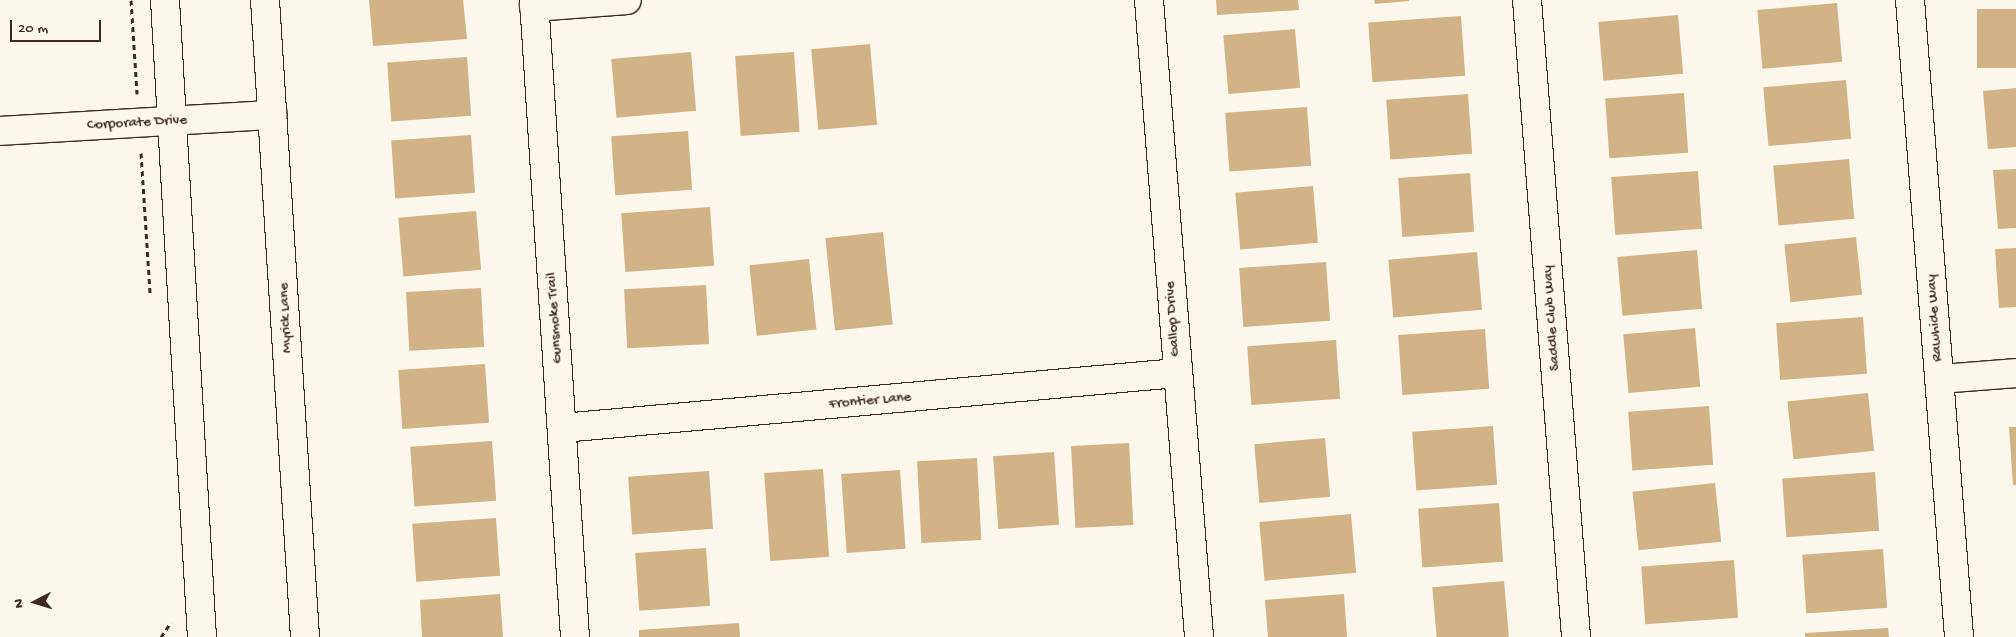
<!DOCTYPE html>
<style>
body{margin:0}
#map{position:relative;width:2016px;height:637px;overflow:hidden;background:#fbf7ec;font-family:"Gochi Hand",sans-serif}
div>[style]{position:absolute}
.building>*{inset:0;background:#d1b385;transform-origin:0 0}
.path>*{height:3px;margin-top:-1.5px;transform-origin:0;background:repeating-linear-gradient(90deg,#3b2a1e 0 5px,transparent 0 9px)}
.roads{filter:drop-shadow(1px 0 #3b2a1e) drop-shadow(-1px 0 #3b2a1e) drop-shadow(0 1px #3b2a1e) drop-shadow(0 -1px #3b2a1e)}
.street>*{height:28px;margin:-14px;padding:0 14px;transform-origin:14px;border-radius:14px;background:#fbf7ec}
.secondary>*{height:28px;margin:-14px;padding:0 14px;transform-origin:14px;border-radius:14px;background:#fbf7ec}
span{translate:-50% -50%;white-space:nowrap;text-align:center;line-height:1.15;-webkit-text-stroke:4.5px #fbf7ec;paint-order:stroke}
.street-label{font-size:15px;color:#3b2a1e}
.north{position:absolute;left:10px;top:577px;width:50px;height:50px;-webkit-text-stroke:4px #fbf7ec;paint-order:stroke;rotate:265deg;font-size:14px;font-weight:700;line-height:20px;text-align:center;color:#3b2a1e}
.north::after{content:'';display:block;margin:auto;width:18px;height:22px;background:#3b2a1e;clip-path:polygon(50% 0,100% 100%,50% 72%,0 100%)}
.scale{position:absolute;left:10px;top:20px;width:91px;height:22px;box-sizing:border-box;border:2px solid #3b2a1e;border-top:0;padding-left:6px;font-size:15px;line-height:18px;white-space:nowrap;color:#3b2a1e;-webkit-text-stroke:4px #fbf7ec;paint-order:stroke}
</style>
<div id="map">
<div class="building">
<i style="clip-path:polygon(369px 0,463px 0,467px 39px,373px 46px)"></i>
<i style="clip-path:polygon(1216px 0,1298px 0,1299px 10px,1217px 15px)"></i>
<i style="clip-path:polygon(1374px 0,1409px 0,1409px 1px,1375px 4px)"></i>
<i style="left:1837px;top:3px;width:59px;height:80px;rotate:85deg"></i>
<i style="left:2016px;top:9px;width:59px;height:39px;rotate:90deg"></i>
<i style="left:1678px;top:15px;width:59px;height:80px;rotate:85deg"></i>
<i style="left:1461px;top:16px;width:60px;height:93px;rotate:86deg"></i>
<i style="left:1295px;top:29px;width:59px;height:72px;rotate:85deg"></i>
<i style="left:870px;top:44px;width:81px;height:59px;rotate:85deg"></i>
<i style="left:691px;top:52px;width:59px;height:80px;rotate:85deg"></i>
<i style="left:794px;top:52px;width:80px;height:59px;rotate:86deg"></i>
<i style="left:467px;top:57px;width:59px;height:80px;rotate:86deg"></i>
<i style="left:1846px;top:80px;width:59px;height:83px;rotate:85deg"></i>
<i style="clip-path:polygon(2016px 88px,2016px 147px,1988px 149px,1983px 91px)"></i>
<i style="left:1684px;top:93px;width:60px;height:79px;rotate:86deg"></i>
<i style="left:1468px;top:94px;width:60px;height:82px;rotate:86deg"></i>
<i style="left:1307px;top:107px;width:59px;height:82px;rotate:86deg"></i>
<i style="left:688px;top:131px;width:59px;height:77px;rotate:86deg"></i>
<i style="left:471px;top:135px;width:58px;height:80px;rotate:86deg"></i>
<i style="left:1849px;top:159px;width:60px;height:76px;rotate:85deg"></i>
<i style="clip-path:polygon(2016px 169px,2016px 228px,1998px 229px,1993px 170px)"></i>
<i style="left:1698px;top:171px;width:58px;height:87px;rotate:86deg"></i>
<i style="left:1470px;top:173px;width:59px;height:72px;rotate:86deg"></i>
<i style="left:1313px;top:186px;width:57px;height:78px;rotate:85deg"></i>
<i style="left:710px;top:207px;width:59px;height:89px;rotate:86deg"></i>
<i style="left:476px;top:211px;width:59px;height:78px;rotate:85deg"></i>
<i style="left:883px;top:232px;width:93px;height:58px;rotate:84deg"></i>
<i style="left:1856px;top:237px;width:58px;height:72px;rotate:84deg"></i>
<i style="clip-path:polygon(2016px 248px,2016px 307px,1999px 308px,1995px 249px)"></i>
<i style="left:1697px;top:250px;width:59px;height:80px;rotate:85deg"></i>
<i style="left:1477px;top:252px;width:58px;height:89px;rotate:85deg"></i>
<i style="left:809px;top:259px;width:71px;height:60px;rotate:84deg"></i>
<i style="left:1326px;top:262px;width:59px;height:87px;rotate:86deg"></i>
<i style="left:706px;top:285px;width:59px;height:82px;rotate:87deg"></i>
<i style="left:481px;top:288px;width:59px;height:75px;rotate:87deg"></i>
<i style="left:1863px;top:317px;width:57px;height:87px;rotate:86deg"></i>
<i style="left:1695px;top:328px;width:59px;height:72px;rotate:85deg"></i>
<i style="left:1485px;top:329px;width:60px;height:87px;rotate:86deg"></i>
<i style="left:1336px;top:340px;width:59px;height:89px;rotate:86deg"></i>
<i style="left:485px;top:364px;width:59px;height:87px;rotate:86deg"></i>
<i style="left:1868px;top:393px;width:58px;height:81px;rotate:84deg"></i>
<i style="left:1709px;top:406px;width:59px;height:81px;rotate:86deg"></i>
<i style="left:1493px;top:426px;width:59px;height:81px;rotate:86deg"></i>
<i style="clip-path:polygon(2009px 427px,2016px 427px,2016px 485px,2013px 485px)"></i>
<i style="left:1325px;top:438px;width:59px;height:71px;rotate:85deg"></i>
<i style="left:492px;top:441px;width:60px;height:82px;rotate:86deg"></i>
<i style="left:1129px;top:443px;width:82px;height:58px;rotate:87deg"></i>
<i style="left:1054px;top:452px;width:73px;height:61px;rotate:86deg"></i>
<i style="left:977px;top:458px;width:82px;height:60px;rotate:87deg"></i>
<i style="left:823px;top:469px;width:88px;height:59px;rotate:86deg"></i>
<i style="left:900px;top:470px;width:79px;height:59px;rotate:86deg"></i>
<i style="left:709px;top:471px;width:58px;height:81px;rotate:86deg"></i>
<i style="left:1875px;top:472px;width:59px;height:93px;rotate:86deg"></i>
<i style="left:1715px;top:483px;width:59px;height:83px;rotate:84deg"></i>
<i style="left:1499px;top:503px;width:59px;height:81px;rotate:86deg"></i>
<i style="left:1351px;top:514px;width:59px;height:92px;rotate:85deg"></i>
<i style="left:496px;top:518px;width:58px;height:84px;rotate:86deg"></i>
<i style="left:706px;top:548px;width:58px;height:71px;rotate:86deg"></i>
<i style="left:1883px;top:549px;width:59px;height:81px;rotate:86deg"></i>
<i style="left:1734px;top:560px;width:58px;height:93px;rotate:86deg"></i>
<i style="left:1504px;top:581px;width:56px;height:72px;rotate:85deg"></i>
<i style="clip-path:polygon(500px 594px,503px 637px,422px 637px,420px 600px)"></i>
<i style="clip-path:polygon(1344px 594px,1347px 637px,1268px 637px,1265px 600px)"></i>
<i style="clip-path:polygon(739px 623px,740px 637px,639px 637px,639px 630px)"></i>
<i style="clip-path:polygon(1888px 628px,1889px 637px,1805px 637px,1805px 633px)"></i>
</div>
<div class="path">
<i style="left:131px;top:0;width:94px;rotate:86.3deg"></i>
<i style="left:141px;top:153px;width:141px;rotate:86.3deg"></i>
<i style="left:161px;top:637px;width:18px;rotate:-56deg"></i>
</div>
<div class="roads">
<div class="street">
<i style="left:534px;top:0;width:638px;rotate:86.32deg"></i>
<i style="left:1149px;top:0;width:639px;rotate:85.51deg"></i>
<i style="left:1527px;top:0;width:639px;rotate:85.6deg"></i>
<i style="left:1910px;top:0;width:639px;rotate:85.6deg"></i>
<i style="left:534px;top:7px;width:93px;rotate:-4.3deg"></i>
<i style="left:0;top:131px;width:273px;rotate:-3.4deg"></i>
<i style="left:1940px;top:379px;width:76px;rotate:-4.5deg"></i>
<i style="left:562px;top:428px;width:617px;rotate:-5.11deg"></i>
</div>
<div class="secondary">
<i style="left:165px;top:0;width:638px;rotate:86.68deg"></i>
<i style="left:265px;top:0;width:638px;rotate:86.41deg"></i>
</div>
</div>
<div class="street-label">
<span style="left:137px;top:123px;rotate:-3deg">Corporate Drive</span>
<span style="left:286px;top:318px;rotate:-93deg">Myrick Lane</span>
<span style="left:555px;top:318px;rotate:-94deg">Gunsmoke Trail</span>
<span style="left:1552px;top:318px;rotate:-94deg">Saddle Club Way</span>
<span style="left:1935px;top:318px;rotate:-94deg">Rawhide Way</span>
<span style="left:1173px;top:319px;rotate:-94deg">Gallop Drive</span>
<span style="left:870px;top:401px;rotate:-5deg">Frontier Lane</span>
</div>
<div class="north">N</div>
<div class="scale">20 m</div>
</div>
